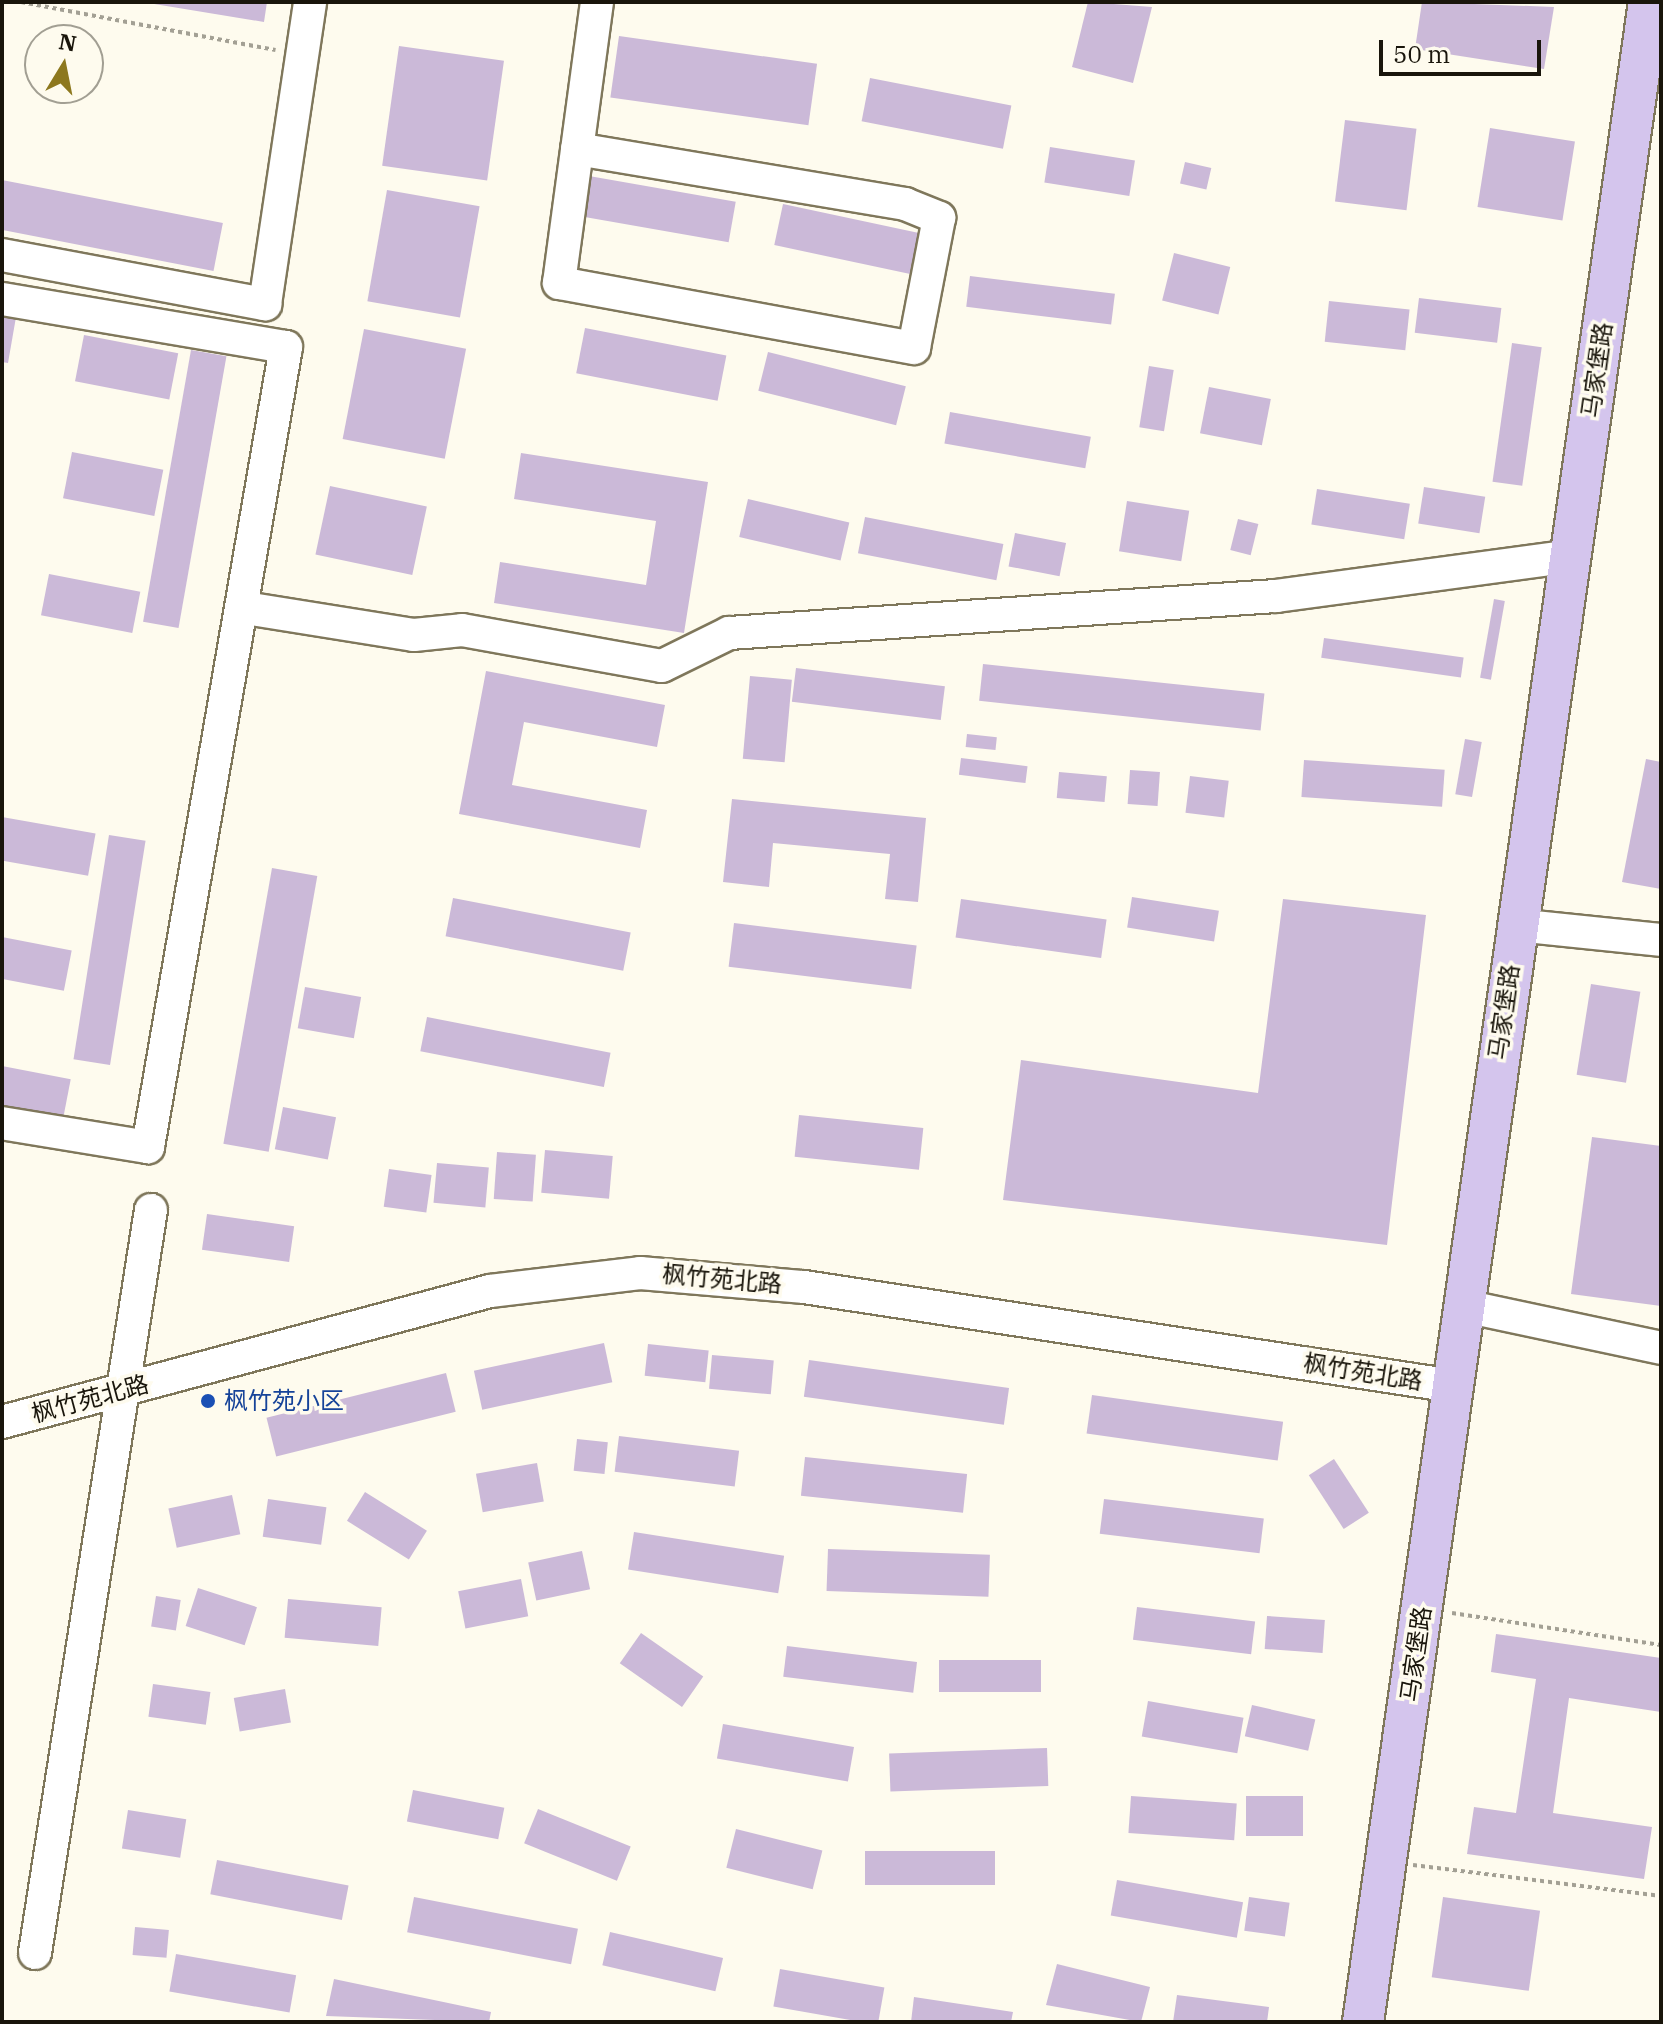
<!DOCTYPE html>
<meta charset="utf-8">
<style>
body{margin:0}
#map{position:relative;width:1663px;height:2024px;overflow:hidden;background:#fefbee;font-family:"IBM Plex Serif","Noto Sans SC",serif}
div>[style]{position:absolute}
.building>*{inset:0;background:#cbb9d8;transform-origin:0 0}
.path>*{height:4px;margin-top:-2px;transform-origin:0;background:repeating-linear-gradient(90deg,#a3a094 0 4px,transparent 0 8px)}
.roads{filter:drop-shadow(2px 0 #7f775b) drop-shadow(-2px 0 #7f775b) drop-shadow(0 2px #7f775b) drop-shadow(0 -2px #7f775b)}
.minor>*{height:32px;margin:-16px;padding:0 16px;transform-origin:16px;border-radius:16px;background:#fff}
.major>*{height:40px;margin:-20px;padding:0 20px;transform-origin:20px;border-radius:20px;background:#d4c5ed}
.dots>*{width:22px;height:22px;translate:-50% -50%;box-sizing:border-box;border:4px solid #fefbee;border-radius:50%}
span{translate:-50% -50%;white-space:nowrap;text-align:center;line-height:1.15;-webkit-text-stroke:7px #fefbee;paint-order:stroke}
.street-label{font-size:24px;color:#19150b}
.transit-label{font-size:24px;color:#164399}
.left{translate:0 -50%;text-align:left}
.frame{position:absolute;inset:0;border:4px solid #19150b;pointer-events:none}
.north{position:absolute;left:24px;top:24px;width:80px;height:80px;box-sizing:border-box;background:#fefbee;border:2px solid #a29f93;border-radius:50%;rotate:10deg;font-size:22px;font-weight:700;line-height:32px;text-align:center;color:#19150b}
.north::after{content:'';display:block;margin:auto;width:28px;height:36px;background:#8d781e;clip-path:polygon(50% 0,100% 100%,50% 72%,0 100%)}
.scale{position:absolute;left:1379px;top:40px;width:162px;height:36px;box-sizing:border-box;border:4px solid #19150b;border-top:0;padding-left:10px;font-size:24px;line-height:28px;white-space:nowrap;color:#19150b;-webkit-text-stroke:6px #fefbee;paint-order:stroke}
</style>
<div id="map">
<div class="building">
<i style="clip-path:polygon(142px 2px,267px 2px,264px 22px)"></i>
<i style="clip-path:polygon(1088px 2px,1152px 7px,1133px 83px,1072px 67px)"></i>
<i style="clip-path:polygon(1422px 2px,1554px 7px,1544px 69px,1415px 49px)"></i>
<i style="left:619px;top:36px;width:200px;height:62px;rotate:8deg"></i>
<i style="left:399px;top:46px;width:106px;height:121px;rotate:8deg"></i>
<i style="left:870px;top:78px;width:144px;height:44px;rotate:11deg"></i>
<i style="left:1345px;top:120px;width:72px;height:82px;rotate:7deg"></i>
<i style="left:1490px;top:128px;width:86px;height:80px;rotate:9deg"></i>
<i style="left:1050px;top:147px;width:86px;height:36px;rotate:9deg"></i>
<i style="left:1185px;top:162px;width:27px;height:22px;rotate:13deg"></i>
<i style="left:589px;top:176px;width:149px;height:41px;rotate:10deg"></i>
<i style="left:2px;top:180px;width:225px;height:49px;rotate:11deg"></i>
<i style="left:387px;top:190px;width:94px;height:113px;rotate:10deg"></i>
<i style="left:783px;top:204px;width:145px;height:42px;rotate:12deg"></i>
<i style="left:1174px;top:253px;width:58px;height:49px;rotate:14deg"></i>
<i style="left:970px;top:276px;width:146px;height:31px;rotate:7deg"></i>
<i style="left:1419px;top:298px;width:83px;height:35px;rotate:7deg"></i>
<i style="left:1329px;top:301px;width:81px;height:41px;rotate:6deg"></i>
<i style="clip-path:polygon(2px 315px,16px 317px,8px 363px,2px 362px)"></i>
<i style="left:585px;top:328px;width:144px;height:46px;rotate:11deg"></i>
<i style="left:364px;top:329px;width:104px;height:112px;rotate:11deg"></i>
<i style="left:84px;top:335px;width:96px;height:47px;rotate:11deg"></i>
<i style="left:1512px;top:343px;width:30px;height:140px;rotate:8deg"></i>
<i style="left:191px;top:350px;width:36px;height:276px;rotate:10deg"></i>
<i style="left:768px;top:352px;width:142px;height:40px;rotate:14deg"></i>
<i style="left:1149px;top:366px;width:25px;height:62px;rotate:9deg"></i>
<i style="left:1209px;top:387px;width:63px;height:47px;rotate:11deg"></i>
<i style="left:950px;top:412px;width:143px;height:32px;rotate:10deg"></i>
<i style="left:72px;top:452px;width:93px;height:47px;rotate:11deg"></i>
<i style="clip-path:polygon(521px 453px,708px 482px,684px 633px,494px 603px,500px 562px,646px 585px,656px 521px,514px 499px)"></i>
<i style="left:330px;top:486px;width:99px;height:70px;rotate:12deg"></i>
<i style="left:1424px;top:487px;width:62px;height:37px;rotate:9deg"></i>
<i style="left:1317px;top:489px;width:94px;height:36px;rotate:9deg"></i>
<i style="left:748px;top:499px;width:104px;height:39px;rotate:13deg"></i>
<i style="left:1127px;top:501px;width:63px;height:51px;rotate:9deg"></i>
<i style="left:865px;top:517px;width:141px;height:37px;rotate:11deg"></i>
<i style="left:1238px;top:519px;width:21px;height:32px;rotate:14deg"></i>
<i style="left:1015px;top:533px;width:52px;height:34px;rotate:11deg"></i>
<i style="left:49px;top:574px;width:93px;height:42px;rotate:11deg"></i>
<i style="left:1494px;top:599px;width:11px;height:80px;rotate:10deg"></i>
<i style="left:1324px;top:638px;width:141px;height:20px;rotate:8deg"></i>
<i style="left:983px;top:664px;width:283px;height:37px;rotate:6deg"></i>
<i style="left:796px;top:668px;width:150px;height:34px;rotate:7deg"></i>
<i style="clip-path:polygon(486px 671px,665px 705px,657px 747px,524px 722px,512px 785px,647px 810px,640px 848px,459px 814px)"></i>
<i style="left:750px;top:676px;width:42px;height:83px;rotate:5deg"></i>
<i style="left:967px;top:734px;width:30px;height:13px;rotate:6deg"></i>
<i style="left:1465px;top:739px;width:17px;height:56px;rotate:10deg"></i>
<i style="left:961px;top:758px;width:67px;height:17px;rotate:7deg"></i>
<i style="clip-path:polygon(1646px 759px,1661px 762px,1661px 889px,1622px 882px)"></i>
<i style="left:1304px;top:760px;width:141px;height:37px;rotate:4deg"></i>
<i style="left:1130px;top:770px;width:30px;height:34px;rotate:4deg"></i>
<i style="left:1059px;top:772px;width:48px;height:26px;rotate:5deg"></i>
<i style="left:1190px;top:776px;width:39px;height:37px;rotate:7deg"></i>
<i style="clip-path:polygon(732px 799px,926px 818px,918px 902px,885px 899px,890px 854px,773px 843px,769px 887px,723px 882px)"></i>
<i style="left:2px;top:817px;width:95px;height:43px;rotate:10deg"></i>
<i style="left:109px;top:835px;width:37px;height:227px;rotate:9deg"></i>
<i style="left:272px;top:868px;width:46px;height:280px;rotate:10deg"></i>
<i style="left:1132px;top:897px;width:88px;height:31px;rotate:9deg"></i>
<i style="left:453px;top:898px;width:181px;height:39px;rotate:11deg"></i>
<i style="left:961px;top:899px;width:147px;height:39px;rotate:8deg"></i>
<i style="clip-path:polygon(1283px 899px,1426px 915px,1387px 1245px,1003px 1200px,1021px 1060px,1258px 1093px)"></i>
<i style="left:734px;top:923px;width:184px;height:44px;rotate:7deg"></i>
<i style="left:2px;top:937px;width:71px;height:41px;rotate:11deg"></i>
<i style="left:1591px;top:984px;width:50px;height:92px;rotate:9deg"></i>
<i style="left:305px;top:987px;width:57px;height:42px;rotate:10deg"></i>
<i style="left:427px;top:1017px;width:187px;height:35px;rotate:11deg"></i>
<i style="left:2px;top:1066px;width:70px;height:39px;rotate:11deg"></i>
<i style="left:283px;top:1107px;width:54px;height:43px;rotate:11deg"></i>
<i style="left:799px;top:1115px;width:125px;height:42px;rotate:6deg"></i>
<i style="clip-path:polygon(1592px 1137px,1661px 1146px,1661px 1306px,1571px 1294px)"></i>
<i style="left:545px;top:1150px;width:68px;height:43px;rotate:5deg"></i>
<i style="left:497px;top:1152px;width:39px;height:47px;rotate:4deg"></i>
<i style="left:437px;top:1163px;width:52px;height:40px;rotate:5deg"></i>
<i style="left:389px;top:1169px;width:43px;height:38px;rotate:8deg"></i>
<i style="left:207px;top:1214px;width:88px;height:36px;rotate:8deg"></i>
<i style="left:604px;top:1343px;width:40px;height:133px;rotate:78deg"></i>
<i style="left:648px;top:1344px;width:61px;height:32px;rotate:6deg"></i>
<i style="left:712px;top:1355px;width:62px;height:34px;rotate:5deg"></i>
<i style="left:809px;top:1360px;width:202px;height:37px;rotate:8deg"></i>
<i style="left:446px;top:1373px;width:40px;height:185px;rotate:76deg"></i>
<i style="left:1092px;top:1395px;width:193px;height:39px;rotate:8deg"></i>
<i style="left:619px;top:1436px;width:121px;height:36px;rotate:7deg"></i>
<i style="left:577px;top:1439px;width:31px;height:32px;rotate:6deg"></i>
<i style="left:805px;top:1457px;width:163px;height:39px;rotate:6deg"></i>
<i style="left:1334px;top:1459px;width:64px;height:30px;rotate:57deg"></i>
<i style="left:537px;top:1463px;width:39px;height:62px;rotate:80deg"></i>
<i style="left:365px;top:1492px;width:73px;height:34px;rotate:32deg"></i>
<i style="left:232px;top:1495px;width:40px;height:65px;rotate:78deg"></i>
<i style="left:268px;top:1499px;width:59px;height:38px;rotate:8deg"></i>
<i style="left:1104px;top:1499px;width:161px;height:35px;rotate:7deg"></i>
<i style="left:634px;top:1532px;width:152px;height:38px;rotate:9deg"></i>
<i style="left:828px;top:1549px;width:162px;height:42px;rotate:2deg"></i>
<i style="left:582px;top:1551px;width:39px;height:55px;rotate:78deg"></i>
<i style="left:521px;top:1579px;width:38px;height:64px;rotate:79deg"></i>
<i style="left:198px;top:1588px;width:62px;height:40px;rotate:18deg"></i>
<i style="left:156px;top:1596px;width:25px;height:31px;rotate:9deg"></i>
<i style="left:288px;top:1599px;width:94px;height:39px;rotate:5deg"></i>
<i style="left:1137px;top:1607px;width:119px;height:33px;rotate:7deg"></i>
<i style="left:1267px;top:1616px;width:58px;height:33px;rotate:4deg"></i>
<i style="left:641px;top:1633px;width:76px;height:37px;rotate:35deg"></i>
<i style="clip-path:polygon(1496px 1634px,1661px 1658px,1661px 1712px,1569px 1698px,1553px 1813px,1652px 1827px,1644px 1879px,1467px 1854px,1474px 1807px,1516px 1813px,1536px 1679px,1491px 1672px)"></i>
<i style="left:787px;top:1646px;width:131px;height:31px;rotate:7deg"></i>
<i style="left:939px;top:1660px;width:102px;height:32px"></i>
<i style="left:153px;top:1684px;width:58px;height:33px;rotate:8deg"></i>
<i style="left:285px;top:1689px;width:34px;height:52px;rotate:80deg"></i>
<i style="left:1148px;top:1701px;width:97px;height:36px;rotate:10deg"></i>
<i style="left:1252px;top:1705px;width:65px;height:32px;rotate:13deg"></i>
<i style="left:723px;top:1724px;width:133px;height:35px;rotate:10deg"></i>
<i style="left:1047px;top:1748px;width:38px;height:158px;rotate:88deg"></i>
<i style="left:413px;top:1790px;width:93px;height:32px;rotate:11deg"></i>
<i style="left:1131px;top:1796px;width:106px;height:37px;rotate:4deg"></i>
<i style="left:1246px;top:1796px;width:57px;height:40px"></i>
<i style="left:538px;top:1809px;width:100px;height:37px;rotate:22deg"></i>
<i style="left:128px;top:1810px;width:59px;height:39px;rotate:9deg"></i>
<i style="left:736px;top:1829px;width:89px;height:40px;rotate:14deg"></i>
<i style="left:995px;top:1851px;width:34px;height:130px;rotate:90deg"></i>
<i style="left:217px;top:1860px;width:134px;height:35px;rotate:11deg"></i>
<i style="left:1117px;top:1880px;width:128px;height:36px;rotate:10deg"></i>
<i style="left:414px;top:1897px;width:167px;height:36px;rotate:11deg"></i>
<i style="left:1249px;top:1897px;width:41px;height:34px;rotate:8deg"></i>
<i style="left:1443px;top:1897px;width:98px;height:81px;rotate:8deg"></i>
<i style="left:135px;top:1927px;width:34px;height:28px;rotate:5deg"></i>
<i style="left:610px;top:1932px;width:116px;height:34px;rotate:13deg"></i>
<i style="left:176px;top:1954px;width:122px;height:38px;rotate:10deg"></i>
<i style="clip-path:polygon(1057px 1964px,1150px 1987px,1141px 2022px,1046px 2005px)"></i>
<i style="left:780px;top:1969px;width:106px;height:38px;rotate:10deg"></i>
<i style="clip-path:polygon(334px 1979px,491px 2012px,489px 2022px,326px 2016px)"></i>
<i style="clip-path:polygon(1177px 1995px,1269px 2007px,1267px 2022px,1173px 2022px)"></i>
<i style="clip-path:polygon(914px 1997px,1013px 2012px,1011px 2022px,911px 2022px)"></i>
</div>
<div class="path">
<i style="left:21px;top:2px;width:259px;rotate:10.7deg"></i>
<i style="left:1452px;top:1613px;width:211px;rotate:8.7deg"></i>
<i style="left:1413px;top:1865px;width:250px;rotate:7.1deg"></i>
</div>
<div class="roads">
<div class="minor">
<i style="left:577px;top:149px;width:333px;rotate:9.5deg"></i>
<i style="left:905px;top:204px;width:37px;rotate:22deg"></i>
<i style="left:939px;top:218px;width:132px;rotate:100.9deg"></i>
<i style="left:914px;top:348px;width:361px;rotate:-169.6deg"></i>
<i style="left:559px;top:283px;width:284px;rotate:-82.3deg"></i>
<i style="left:2px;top:255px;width:268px;rotate:10.6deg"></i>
<i style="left:265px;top:304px;width:305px;rotate:-81.5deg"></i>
<i style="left:2px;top:299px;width:288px;rotate:9.6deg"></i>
<i style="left:286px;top:347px;width:812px;rotate:99.79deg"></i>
<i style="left:148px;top:1147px;width:148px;rotate:-170.7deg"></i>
<i style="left:245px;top:608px;width:171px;rotate:9.1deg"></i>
<i style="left:414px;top:635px;width:48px;rotate:-5.9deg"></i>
<i style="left:462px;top:630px;width:203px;rotate:10.2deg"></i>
<i style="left:662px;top:666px;width:75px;rotate:-26.2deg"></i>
<i style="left:729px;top:633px;width:548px;rotate:-3.87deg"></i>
<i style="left:1276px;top:596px;width:297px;rotate:-7.7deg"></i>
<i style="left:1516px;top:925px;width:146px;rotate:5.9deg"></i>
<i style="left:1464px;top:1306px;width:201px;rotate:12deg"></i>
<i style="left:2px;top:1422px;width:505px;rotate:-15.03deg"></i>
<i style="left:490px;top:1291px;width:151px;rotate:-6.8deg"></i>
<i style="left:640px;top:1273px;width:165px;rotate:4.9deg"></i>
<i style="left:804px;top:1287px;width:657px;rotate:8.67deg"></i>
<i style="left:35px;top:1953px;width:752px;rotate:-81.13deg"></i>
</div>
<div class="major">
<i style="left:1363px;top:2022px;width:2040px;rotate:-81.94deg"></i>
</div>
</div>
<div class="dots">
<i style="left:208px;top:1401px;background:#1a4fb4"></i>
</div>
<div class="street-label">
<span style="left:1597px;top:370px;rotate:-82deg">马家堡路</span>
<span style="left:1504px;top:1012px;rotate:-82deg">马家堡路</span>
<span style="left:722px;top:1279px;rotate:5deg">枫竹苑北路</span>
<span style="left:1363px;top:1372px;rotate:9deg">枫竹苑北路</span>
<span style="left:90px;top:1399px;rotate:-15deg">枫竹苑北路</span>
<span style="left:1416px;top:1654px;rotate:-82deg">马家堡路</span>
</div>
<div class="transit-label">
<span class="left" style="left:224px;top:1401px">枫竹苑小区</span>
</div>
<div class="frame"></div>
<div class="north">N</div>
<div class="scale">50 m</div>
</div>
